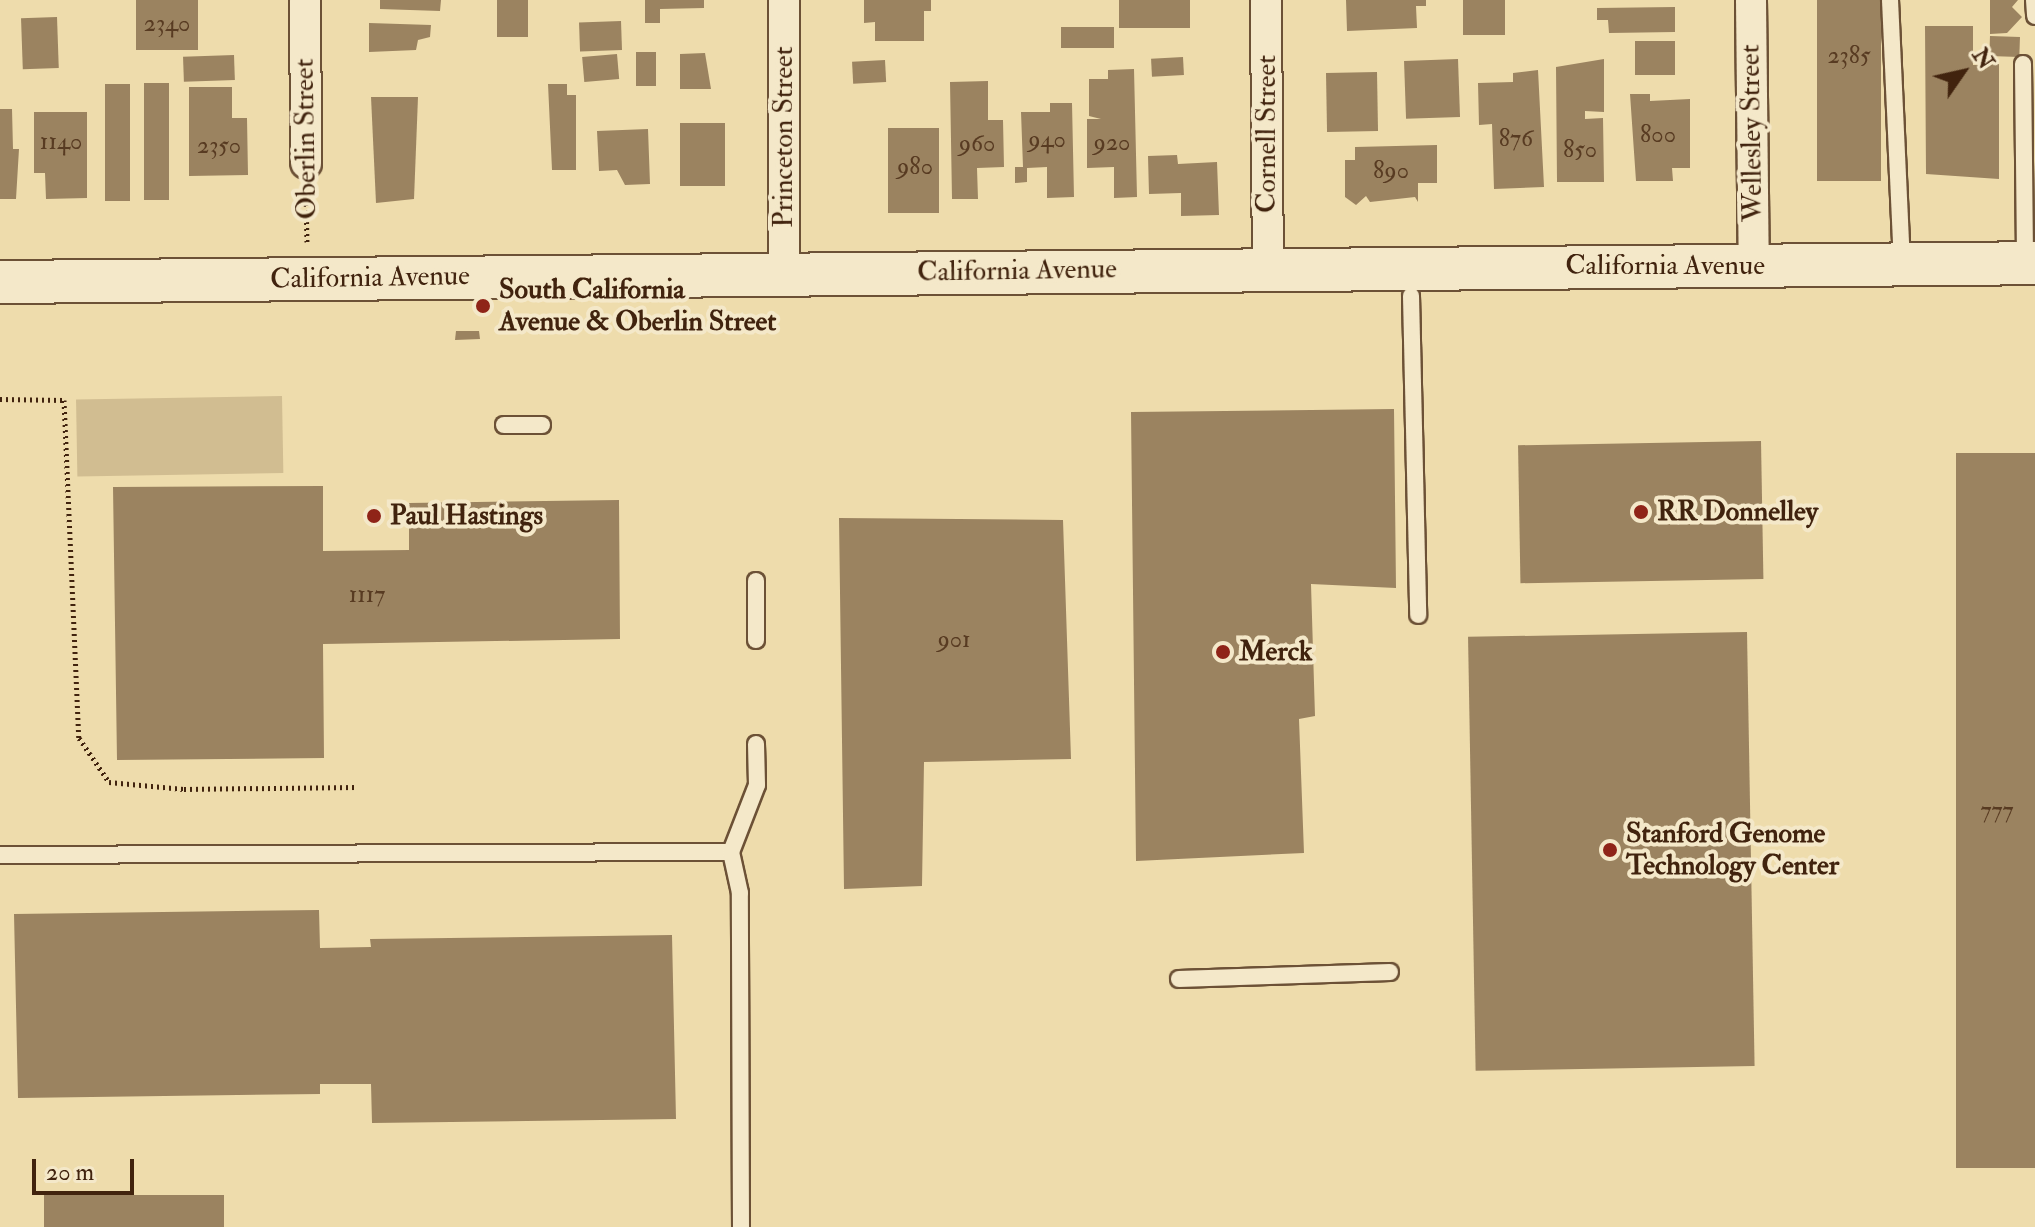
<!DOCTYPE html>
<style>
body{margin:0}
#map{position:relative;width:2035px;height:1227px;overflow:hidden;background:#eedcac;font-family:"IM FELL Double Pica",serif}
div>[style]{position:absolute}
.green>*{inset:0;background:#d1bd91;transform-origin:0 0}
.building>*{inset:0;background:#9b8360;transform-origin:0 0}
.path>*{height:5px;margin-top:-2.5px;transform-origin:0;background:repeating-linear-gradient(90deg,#41230e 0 2px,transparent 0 6px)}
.roads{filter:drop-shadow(2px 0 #6c5136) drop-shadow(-2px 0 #6c5136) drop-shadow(0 2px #6c5136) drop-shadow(0 -2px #6c5136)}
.lane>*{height:16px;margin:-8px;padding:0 8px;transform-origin:8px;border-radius:8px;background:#f4e8c9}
.street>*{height:30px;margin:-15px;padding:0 15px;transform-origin:15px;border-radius:15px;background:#f4e8c9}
.secondary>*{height:42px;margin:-21px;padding:0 21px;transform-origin:21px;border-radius:21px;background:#f4e8c9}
.dots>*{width:22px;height:22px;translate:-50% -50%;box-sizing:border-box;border:4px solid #f4e8c9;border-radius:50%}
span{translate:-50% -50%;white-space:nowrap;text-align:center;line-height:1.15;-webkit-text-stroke:8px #f4e8c9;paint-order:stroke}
.number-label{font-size:24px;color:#583b22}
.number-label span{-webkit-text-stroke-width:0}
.street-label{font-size:28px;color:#41230e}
.poi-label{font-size:28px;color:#41230e;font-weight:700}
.left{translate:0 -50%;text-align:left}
.north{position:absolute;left:1923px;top:32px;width:80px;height:80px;-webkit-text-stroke:6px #f4e8c9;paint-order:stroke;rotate:56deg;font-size:22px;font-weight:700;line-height:32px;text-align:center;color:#41230e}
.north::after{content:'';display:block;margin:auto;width:28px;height:36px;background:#41230e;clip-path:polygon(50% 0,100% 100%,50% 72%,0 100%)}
.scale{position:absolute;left:32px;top:1159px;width:102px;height:36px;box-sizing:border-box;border:4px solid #41230e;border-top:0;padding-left:10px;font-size:24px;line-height:28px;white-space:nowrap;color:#41230e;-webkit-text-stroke:6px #f4e8c9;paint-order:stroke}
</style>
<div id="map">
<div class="green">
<i style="left:282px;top:396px;width:77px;height:206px;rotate:89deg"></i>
</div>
<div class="building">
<i style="left:136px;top:0;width:62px;height:50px"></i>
<i style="clip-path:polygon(380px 0,441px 0,440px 11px,380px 9px)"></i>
<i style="left:497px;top:0;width:31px;height:37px"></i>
<i style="clip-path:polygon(645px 0,704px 0,704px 8px,660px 9px,660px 23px,645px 23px)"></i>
<i style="clip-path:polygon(864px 0,931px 0,931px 11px,924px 11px,924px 41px,875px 41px,875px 22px,864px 23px)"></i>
<i style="left:1119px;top:0;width:71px;height:28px"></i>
<i style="clip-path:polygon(1346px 0,1426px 0,1426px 6px,1416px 6px,1417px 28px,1347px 31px)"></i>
<i style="left:1463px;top:0;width:42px;height:35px"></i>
<i style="left:1817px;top:0;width:64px;height:181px"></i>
<i style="clip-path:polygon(1990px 0,2018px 0,2012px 7px,2022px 17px,2007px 33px,1990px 34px)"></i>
<i style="clip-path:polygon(1675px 7px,1675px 32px,1609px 33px,1608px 20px,1597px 20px,1597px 8px)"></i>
<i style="left:57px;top:17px;width:51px;height:36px;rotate:88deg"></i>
<i style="left:621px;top:21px;width:29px;height:42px;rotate:88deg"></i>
<i style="clip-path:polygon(369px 23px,431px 25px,430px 37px,418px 40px,416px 50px,369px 52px)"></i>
<i style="clip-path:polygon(1925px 26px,1973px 26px,1973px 65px,1999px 64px,1999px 179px,1926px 174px)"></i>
<i style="left:1114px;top:27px;width:21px;height:53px;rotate:90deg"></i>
<i style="left:1990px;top:36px;width:30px;height:20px;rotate:2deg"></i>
<i style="left:1635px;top:41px;width:40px;height:34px"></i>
<i style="left:636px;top:52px;width:20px;height:34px"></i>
<i style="clip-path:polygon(705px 53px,711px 89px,680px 89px,680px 54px)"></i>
<i style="left:617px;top:54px;width:25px;height:35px;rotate:85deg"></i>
<i style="left:234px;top:55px;width:25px;height:51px;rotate:88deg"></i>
<i style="left:1183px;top:57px;width:18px;height:32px;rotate:87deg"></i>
<i style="left:1458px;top:59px;width:58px;height:54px;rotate:88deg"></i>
<i style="clip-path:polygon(1604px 59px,1604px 112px,1585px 111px,1585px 119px,1603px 118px,1604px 182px,1557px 182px,1556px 67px)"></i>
<i style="left:885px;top:60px;width:22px;height:33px;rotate:87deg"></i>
<i style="clip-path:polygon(1134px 69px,1137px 197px,1114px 198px,1114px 167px,1087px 168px,1087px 119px,1101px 119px,1089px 116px,1089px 79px,1108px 79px,1108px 70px)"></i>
<i style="clip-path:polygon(1538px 70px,1544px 187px,1494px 189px,1492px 124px,1479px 125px,1478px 83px,1513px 82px,1513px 73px)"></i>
<i style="left:1377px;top:72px;width:59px;height:51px;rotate:89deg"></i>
<i style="clip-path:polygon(988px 81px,988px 120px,1003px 120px,1004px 167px,977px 168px,978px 199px,952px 199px,950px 82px)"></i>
<i style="left:169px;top:83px;width:117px;height:25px;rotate:90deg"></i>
<i style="left:105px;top:84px;width:25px;height:117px"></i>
<i style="clip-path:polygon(548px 84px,567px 84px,567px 95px,576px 95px,576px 170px,552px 170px)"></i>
<i style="clip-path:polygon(189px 87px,232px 87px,232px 118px,247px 118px,248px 175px,189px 176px)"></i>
<i style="clip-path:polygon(1630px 94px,1650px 94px,1650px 101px,1690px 99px,1690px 168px,1672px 168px,1673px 181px,1636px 181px)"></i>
<i style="clip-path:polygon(371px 97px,418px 97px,414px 199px,376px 203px)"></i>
<i style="clip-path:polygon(1050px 103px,1072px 103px,1074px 197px,1047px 198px,1047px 167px,1027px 168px,1027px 182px,1015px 183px,1015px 167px,1023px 167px,1021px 112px,1050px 112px)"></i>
<i style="clip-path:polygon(0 109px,12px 109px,13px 149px,19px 149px,16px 199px,0 199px)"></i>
<i style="clip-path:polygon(34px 112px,87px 112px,87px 198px,46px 199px,45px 173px,34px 173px)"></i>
<i style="left:680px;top:123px;width:45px;height:63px"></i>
<i style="left:939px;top:128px;width:85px;height:51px;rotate:90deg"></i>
<i style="clip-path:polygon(648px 129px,650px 184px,625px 185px,617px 170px,599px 171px,597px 131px)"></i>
<i style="clip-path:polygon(1437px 145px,1437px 183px,1418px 183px,1418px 202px,1415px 197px,1370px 202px,1366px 196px,1356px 205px,1345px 197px,1345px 160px,1355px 160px,1355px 147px)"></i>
<i style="clip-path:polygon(1177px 155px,1178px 164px,1217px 162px,1219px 215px,1181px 216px,1181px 193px,1149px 194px,1148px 156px)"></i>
<i style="clip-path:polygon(456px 331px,479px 331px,480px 339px,455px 340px)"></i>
<i style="clip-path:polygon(1394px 409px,1396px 588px,1311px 584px,1315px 716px,1299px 719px,1304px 853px,1136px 861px,1131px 412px)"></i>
<i style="left:1761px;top:441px;width:138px;height:243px;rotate:89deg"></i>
<i style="left:1956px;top:453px;width:79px;height:715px"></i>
<i style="clip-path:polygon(323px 486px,323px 551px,409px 550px,409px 503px,619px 500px,620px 639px,323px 644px,324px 758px,117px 760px,113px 487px)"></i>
<i style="clip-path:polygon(839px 518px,1063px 520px,1071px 759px,924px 762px,922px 886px,844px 889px)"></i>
<i style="left:1747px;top:632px;width:434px;height:279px;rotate:89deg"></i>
<i style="clip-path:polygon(319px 910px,320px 948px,371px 947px,370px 939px,672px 935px,676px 1119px,372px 1123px,371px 1084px,320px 1084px,320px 1094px,18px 1098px,14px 914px)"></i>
<i style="left:224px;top:1195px;width:32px;height:180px;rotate:90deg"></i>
</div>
<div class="path">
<i style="left:306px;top:192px;width:50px;rotate:88.9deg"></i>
<i style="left:0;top:399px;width:64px;rotate:0.9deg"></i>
<i style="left:64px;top:400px;width:338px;rotate:87.5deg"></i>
<i style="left:79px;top:738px;width:53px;rotate:55.7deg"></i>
<i style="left:109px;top:782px;width:75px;rotate:5.3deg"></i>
<i style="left:184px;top:789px;width:173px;rotate:-0.7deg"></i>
</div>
<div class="roads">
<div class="lane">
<i style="left:1890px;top:0;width:263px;rotate:87.4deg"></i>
<i style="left:2034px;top:0;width:16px;rotate:86deg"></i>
<i style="left:2023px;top:64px;width:198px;rotate:89.4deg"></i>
<i style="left:1411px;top:296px;width:319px;rotate:88.7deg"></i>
<i style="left:504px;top:425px;width:38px"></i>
<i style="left:756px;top:640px;width:59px;rotate:-90deg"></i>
<i style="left:0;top:855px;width:731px;rotate:-0.24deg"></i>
<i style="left:1179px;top:979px;width:211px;rotate:-1.9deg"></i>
<i style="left:741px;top:1227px;width:334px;rotate:-90.2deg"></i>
<i style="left:740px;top:893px;width:42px;rotate:-102.4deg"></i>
<i style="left:731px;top:852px;width:72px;rotate:-68.8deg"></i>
<i style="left:757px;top:785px;width:41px;rotate:-91.4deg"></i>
</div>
<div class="street">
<i style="left:305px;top:0;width:163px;rotate:89.6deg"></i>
<i style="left:784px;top:0;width:274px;rotate:90deg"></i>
<i style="left:1266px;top:0;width:268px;rotate:89.6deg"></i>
<i style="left:1751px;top:0;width:265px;rotate:89.4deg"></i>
</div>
<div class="secondary">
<i style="left:0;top:282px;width:2035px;rotate:-0.53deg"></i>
</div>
</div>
<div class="dots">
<i style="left:483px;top:306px;background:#8f2418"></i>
<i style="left:1641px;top:512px;background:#8f2418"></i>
<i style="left:374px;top:516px;background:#8f2418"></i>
<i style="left:1223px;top:652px;background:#8f2418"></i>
<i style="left:1610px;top:850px;background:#8f2418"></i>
</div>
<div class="number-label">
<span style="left:167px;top:24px">2340</span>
<span style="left:1849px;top:56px">2385</span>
<span style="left:1658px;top:135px">800</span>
<span style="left:1516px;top:139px">876</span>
<span style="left:1047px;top:140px">940</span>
<span style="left:61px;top:142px">1140</span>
<span style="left:1112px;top:143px">920</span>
<span style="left:977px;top:144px">960</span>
<span style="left:219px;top:146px">2350</span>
<span style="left:1580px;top:150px">850</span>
<span style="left:915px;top:167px">980</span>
<span style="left:1391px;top:171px">890</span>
<span style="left:367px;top:595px">1117</span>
<span style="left:954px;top:640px">901</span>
<span style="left:1997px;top:811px">777</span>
</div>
<div class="street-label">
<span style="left:1752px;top:133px;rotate:-91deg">Wellesley Street</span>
<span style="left:1267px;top:134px;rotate:-90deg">Cornell Street</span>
<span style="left:784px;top:137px;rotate:-90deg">Princeton Street</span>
<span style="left:306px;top:139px;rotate:-91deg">Oberlin Street</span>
<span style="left:1665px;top:266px">California Avenue</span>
<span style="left:1017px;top:271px;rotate:-1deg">California Avenue</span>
<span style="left:370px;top:278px;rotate:-1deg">California Avenue</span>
</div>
<div class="poi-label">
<span class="left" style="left:499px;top:306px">South California<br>Avenue &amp; Oberlin Street</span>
<span class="left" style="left:1657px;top:512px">RR Donnelley</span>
<span class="left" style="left:390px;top:516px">Paul Hastings</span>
<span class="left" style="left:1239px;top:652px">Merck</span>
<span class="left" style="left:1626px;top:850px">Stanford Genome<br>Technology Center</span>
</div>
<div class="north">N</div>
<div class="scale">20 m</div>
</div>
